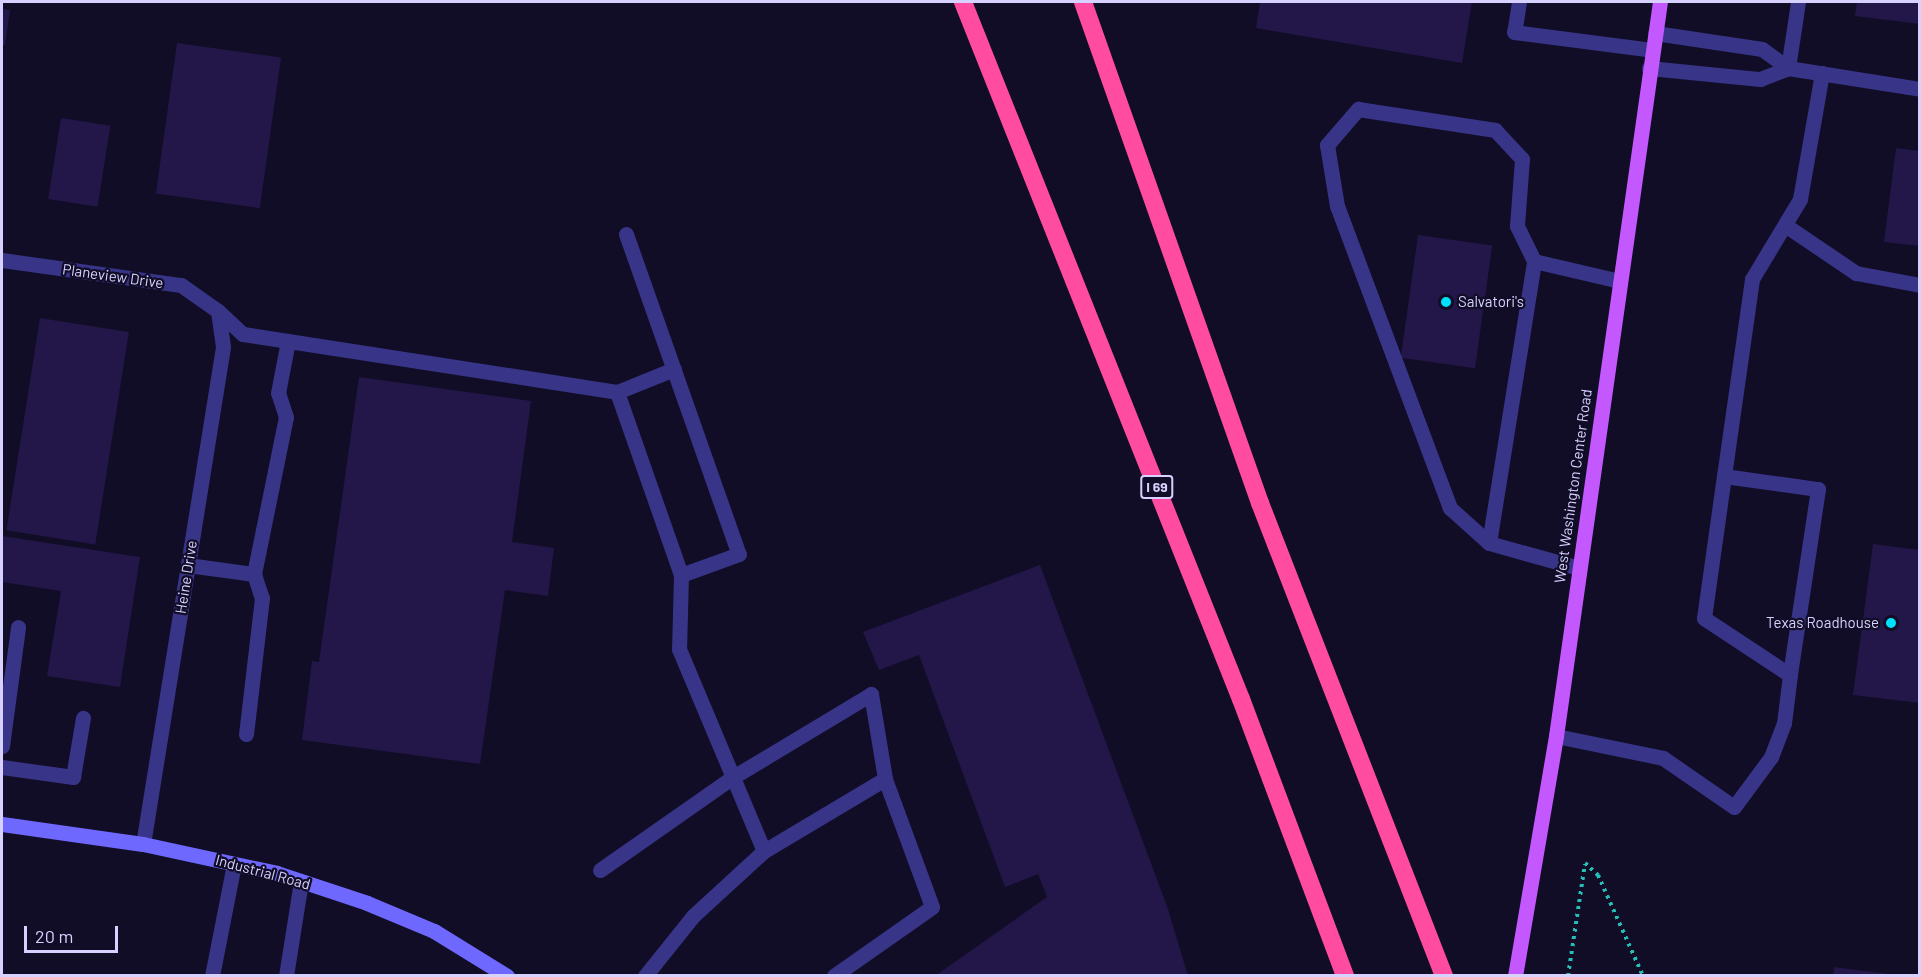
<!DOCTYPE html>
<style>
body{margin:0}
#map{position:relative;width:1921px;height:977px;overflow:hidden;background:#110d26;font-family:Barlow,sans-serif}
div>[style]{position:absolute}
.building>*{inset:0;background:#221748;transform-origin:0 0}
.path>*{height:4px;margin-top:-2px;transform-origin:0;background:repeating-linear-gradient(90deg,#25bfb8 0 3px,transparent 0 7.5px)}
.lane>*{height:15px;margin:-7.5px;padding:0 7.5px;transform-origin:7.5px;border-radius:7.5px;background:#383488}
.street>*{height:15px;margin:-7.5px;padding:0 7.5px;transform-origin:7.5px;border-radius:7.5px;background:#383488}
.secondary>*{height:15px;margin:-7.5px;padding:0 7.5px;transform-origin:7.5px;border-radius:7.5px;background:#6e68ff}
.primary>*{height:15px;margin:-7.5px;padding:0 7.5px;transform-origin:7.5px;border-radius:7.5px;background:#c358ff}
.highway>*{height:18px;margin:-9px;padding:0 9px;transform-origin:9px;border-radius:9px;background:#ff4ca0}
.dots>*{width:16px;height:16px;translate:-50% -50%;box-sizing:border-box;border:3px solid #110d26;border-radius:50%}
span{translate:-50% -50%;white-space:nowrap;text-align:center;line-height:1.15;-webkit-text-stroke:4.5px #110d26;paint-order:stroke}
.shield-label span{padding:2px 4px;background:#110d26;border:2px solid;border-radius:4px;-webkit-text-stroke-width:0}
.shield-label{font-size:14px;color:#d7d1ff;font-weight:700}
.street-label{font-size:15px;color:#d7d1ff}
.poi-label{font-size:15px;color:#d7d1ff}
.left{translate:0 -50%;text-align:left}
.right{translate:-100% -50%;text-align:right}
.frame{position:absolute;inset:0;border:3px solid #d7d1ff;pointer-events:none}
.scale{position:absolute;left:24px;top:926px;width:94px;height:27px;box-sizing:border-box;border:3px solid #d7d1ff;border-top:0;padding-left:8px;font-size:18px;line-height:21px;white-space:nowrap;color:#d7d1ff;-webkit-text-stroke:4px #110d26;paint-order:stroke}
</style>
<div id="map">
<div class="building">
<i style="clip-path:polygon(1260px 2px,1472px 2px,1462px 63px,1256px 28px)"></i>
<i style="clip-path:polygon(1857px 2px,1920px 2px,1920px 24px,1855px 16px)"></i>
<i style="clip-path:polygon(2px 9px,10px 10px,5px 45px,2px 45px)"></i>
<i style="left:177px;top:43px;width:105px;height:152px;rotate:8deg"></i>
<i style="left:61px;top:118px;width:50px;height:82px;rotate:9deg"></i>
<i style="clip-path:polygon(1896px 148px,1920px 151px,1920px 246px,1884px 242px)"></i>
<i style="left:1418px;top:235px;width:75px;height:124px;rotate:8deg"></i>
<i style="left:40px;top:318px;width:90px;height:215px;rotate:9deg"></i>
<i style="clip-path:polygon(359px 377px,531px 401px,512px 542px,554px 548px,548px 596px,505px 590px,480px 764px,302px 740px,312px 661px,319px 662px)"></i>
<i style="clip-path:polygon(2px 536px,140px 557px,120px 687px,47px 676px,61px 591px,2px 582px)"></i>
<i style="clip-path:polygon(1873px 544px,1920px 550px,1920px 703px,1853px 695px)"></i>
<i style="clip-path:polygon(1040px 565px,1168px 909px,1188px 976px,935px 976px,1047px 897px,1038px 874px,1005px 887px,919px 655px,879px 670px,863px 632px)"></i>
<i style="clip-path:polygon(1834px 967px,1888px 974px,1888px 976px,1833px 976px)"></i>
</div>
<div class="path">
<i style="left:1585px;top:863px;width:18px;rotate:43deg"></i>
<i style="left:1598px;top:875px;width:111px;rotate:66deg"></i>
<i style="left:1568px;top:976px;width:113px;rotate:-81.4deg"></i>
</div>
<div class="lane">
<i style="left:1519px;top:2px;width:30px;rotate:99deg"></i>
<i style="left:1514px;top:32px;width:139px;rotate:7.4deg"></i>
<i style="left:1798px;top:2px;width:67px;rotate:98.6deg"></i>
<i style="left:1788px;top:68px;width:134px;rotate:9deg"></i>
<i style="left:1649px;top:68px;width:112px;rotate:5.7deg"></i>
<i style="left:1760px;top:79px;width:30px;rotate:-21deg"></i>
<i style="left:1788px;top:68px;width:32px;rotate:-144deg"></i>
<i style="left:1762px;top:49px;width:108px;rotate:-171.5deg"></i>
<i style="left:1785px;top:225px;width:86px;rotate:34.1deg"></i>
<i style="left:1856px;top:273px;width:65px;rotate:10.6deg"></i>
<i style="left:626px;top:234px;width:339px;rotate:70.6deg"></i>
<i style="left:739px;top:554px;width:62px;rotate:160.1deg"></i>
<i style="left:681px;top:575px;width:74px;rotate:91.5deg"></i>
<i style="left:679px;top:649px;width:219px;rotate:67.2deg"></i>
<i style="left:218px;top:311px;width:34px;rotate:43deg"></i>
<i style="left:243px;top:334px;width:378px;rotate:8.8deg"></i>
<i style="left:674px;top:369px;width:61px;rotate:158deg"></i>
<i style="left:617px;top:392px;width:194px;rotate:70.7deg"></i>
<i style="left:1724px;top:476px;width:95px;rotate:7.9deg"></i>
<i style="left:1818px;top:489px;width:188px;rotate:98.6deg"></i>
<i style="left:1790px;top:675px;width:103px;rotate:-146.5deg"></i>
<i style="left:1704px;top:618px;width:143px;rotate:-82deg"></i>
<i style="left:1724px;top:476px;width:199px;rotate:-81.9deg"></i>
<i style="left:1752px;top:279px;width:93px;rotate:-59deg"></i>
<i style="left:1800px;top:199px;width:128px;rotate:-80.1deg"></i>
<i style="left:1489px;top:543px;width:286px;rotate:-80.9deg"></i>
<i style="left:188px;top:565px;width:67px;rotate:7.8deg"></i>
<i style="left:254px;top:574px;width:25px;rotate:72deg"></i>
<i style="left:262px;top:598px;width:137px;rotate:96.7deg"></i>
<i style="left:1579px;top:568px;width:93px;rotate:-164.5deg"></i>
<i style="left:1489px;top:543px;width:52px;rotate:-138.1deg"></i>
<i style="left:1450px;top:508px;width:322px;rotate:-110.5deg"></i>
<i style="left:1337px;top:206px;width:62px;rotate:-99.3deg"></i>
<i style="left:1327px;top:145px;width:48px;rotate:-49.3deg"></i>
<i style="left:1358px;top:109px;width:139px;rotate:8.7deg"></i>
<i style="left:1495px;top:130px;width:40px;rotate:47deg"></i>
<i style="left:1522px;top:159px;width:67px;rotate:94.3deg"></i>
<i style="left:1517px;top:226px;width:39px;rotate:64deg"></i>
<i style="left:1534px;top:261px;width:88px;rotate:13.1deg"></i>
<i style="left:254px;top:574px;width:160px;rotate:-78.5deg"></i>
<i style="left:286px;top:417px;width:25px;rotate:-108deg"></i>
<i style="left:278px;top:393px;width:53px;rotate:-79.1deg"></i>
<i style="left:1556px;top:736px;width:109px;rotate:11.6deg"></i>
<i style="left:1663px;top:758px;width:86px;rotate:34.6deg"></i>
<i style="left:1734px;top:807px;width:62px;rotate:-53.5deg"></i>
<i style="left:1771px;top:757px;width:36px;rotate:-69deg"></i>
<i style="left:1784px;top:723px;width:48px;rotate:-82.9deg"></i>
<i style="left:2px;top:746px;width:120px;rotate:-82.3deg"></i>
<i style="left:2px;top:767px;width:72px;rotate:8deg"></i>
<i style="left:73px;top:777px;width:60px;rotate:-80.4deg"></i>
<i style="left:600px;top:870px;width:162px;rotate:-35deg"></i>
<i style="left:733px;top:777px;width:161px;rotate:-31deg"></i>
<i style="left:871px;top:694px;width:86px;rotate:80.6deg"></i>
<i style="left:212px;top:976px;width:114px;rotate:-78.9deg"></i>
<i style="left:286px;top:976px;width:96px;rotate:-81deg"></i>
<i style="left:645px;top:976px;width:77px;rotate:-51.3deg"></i>
<i style="left:693px;top:916px;width:96px;rotate:-42.5deg"></i>
<i style="left:764px;top:851px;width:141px;rotate:-30.8deg"></i>
<i style="left:885px;top:779px;width:136px;rotate:69.8deg"></i>
<i style="left:932px;top:907px;width:120px;rotate:144.9deg"></i>
</div>
<div class="street">
<i style="left:2px;top:260px;width:181px;rotate:8deg"></i>
<i style="left:181px;top:285px;width:45px;rotate:35.1deg"></i>
<i style="left:218px;top:311px;width:36px;rotate:82deg"></i>
<i style="left:223px;top:347px;width:503px;rotate:99.14deg"></i>
</div>
<div class="secondary">
<i style="left:2px;top:824px;width:142px;rotate:8.1deg"></i>
<i style="left:143px;top:844px;width:137px;rotate:12.2deg"></i>
<i style="left:277px;top:873px;width:95px;rotate:18.4deg"></i>
<i style="left:367px;top:903px;width:73px;rotate:22.7deg"></i>
<i style="left:434px;top:931px;width:86px;rotate:31.7deg"></i>
</div>
<div class="primary">
<i style="left:1515px;top:976px;width:243px;rotate:-80.3deg"></i>
<i style="left:1556px;top:736px;width:741px;rotate:-81.94deg"></i>
</div>
<div class="highway">
<i style="left:963px;top:2px;width:750px;rotate:68.26deg"></i>
<i style="left:1241px;top:699px;width:296px;rotate:69.4deg"></i>
<i style="left:1083px;top:2px;width:531px;rotate:70.54deg"></i>
<i style="left:1260px;top:503px;width:508px;rotate:68.74deg"></i>
</div>
<div class="dots">
<i style="left:1446px;top:302px;background:#00e0fc"></i>
<i style="left:1891px;top:623px;background:#00e0fc"></i>
</div>
<div class="shield-label">
<span style="left:1157px;top:487px">I 69</span>
</div>
<div class="street-label">
<span style="left:113px;top:276px;rotate:8deg">Planeview Drive</span>
<span style="left:1573px;top:486px;rotate:-82deg">West Washington Center Road</span>
<span style="left:186px;top:577px;rotate:-81deg">Heine Drive</span>
<span style="left:263px;top:872px;rotate:15deg">Industrial Road</span>
</div>
<div class="poi-label">
<span class="left" style="left:1458px;top:302px">Salvatori's</span>
<span class="right" style="left:1879px;top:623px">Texas Roadhouse</span>
</div>
<div class="frame"></div>
<div class="scale">20 m</div>
</div>
